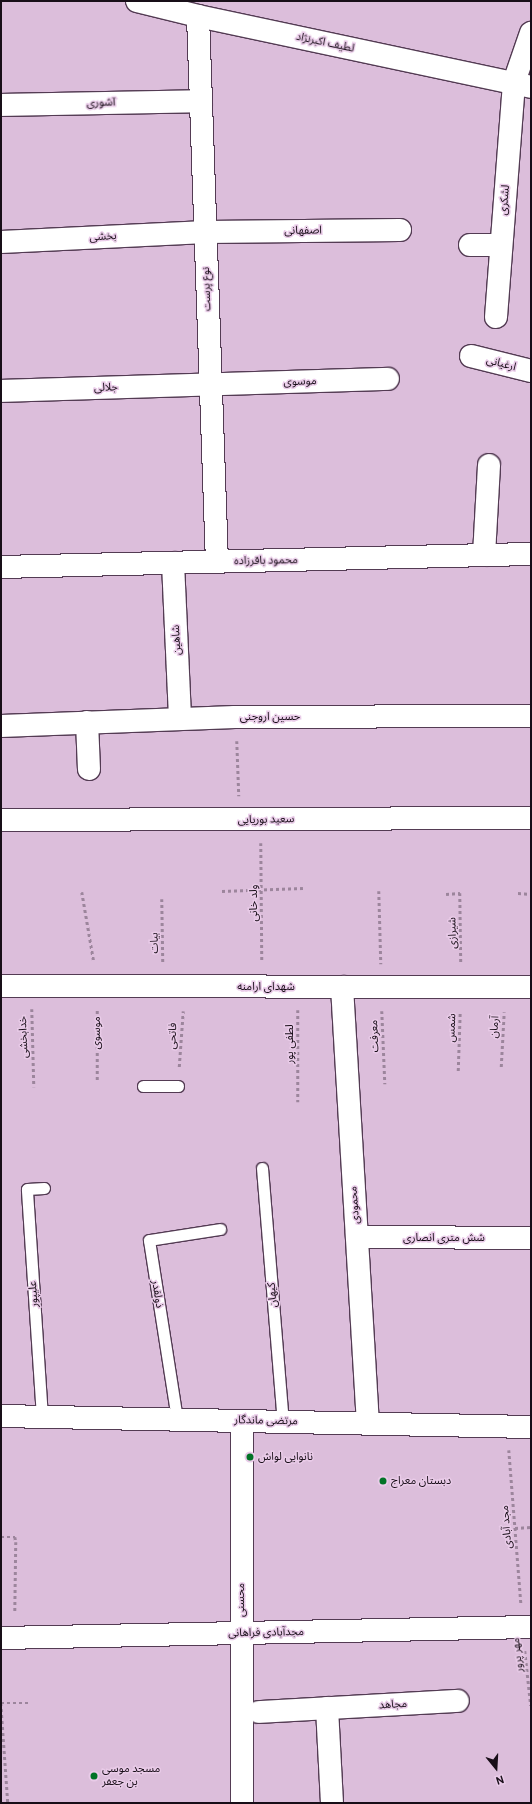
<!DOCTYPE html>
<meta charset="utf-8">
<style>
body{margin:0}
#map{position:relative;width:532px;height:1804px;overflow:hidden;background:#dcbedb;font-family:Overpass,"Noto Sans Arabic",sans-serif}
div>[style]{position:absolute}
.path>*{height:2.5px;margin-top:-1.25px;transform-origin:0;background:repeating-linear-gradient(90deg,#9c859c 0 3px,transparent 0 6px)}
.roads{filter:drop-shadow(1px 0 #533b53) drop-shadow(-1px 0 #533b53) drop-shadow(0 1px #533b53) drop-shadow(0 -1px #533b53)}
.lane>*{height:11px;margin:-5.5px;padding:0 5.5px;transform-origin:5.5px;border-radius:5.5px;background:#fff}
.street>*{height:22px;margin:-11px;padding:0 11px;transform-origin:11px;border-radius:11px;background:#fff}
.dots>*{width:11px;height:11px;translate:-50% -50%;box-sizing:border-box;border:2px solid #e9cbe8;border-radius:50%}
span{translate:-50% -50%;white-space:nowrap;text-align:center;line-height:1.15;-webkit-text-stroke:3px #e9cbe8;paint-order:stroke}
.street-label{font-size:11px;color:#180e18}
.poi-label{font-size:11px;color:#180e18}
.left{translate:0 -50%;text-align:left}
.frame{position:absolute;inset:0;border:2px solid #180e18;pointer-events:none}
.north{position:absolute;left:476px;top:1748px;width:40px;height:40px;-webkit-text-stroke:3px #e9cbe8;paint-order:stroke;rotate:162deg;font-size:11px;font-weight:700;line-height:16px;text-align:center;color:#180e18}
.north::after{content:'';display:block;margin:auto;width:14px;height:18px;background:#180e18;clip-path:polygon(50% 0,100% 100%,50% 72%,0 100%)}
</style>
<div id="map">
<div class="path">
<i style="left:237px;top:741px;width:55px;rotate:87.9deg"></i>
<i style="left:261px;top:843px;width:119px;rotate:89.5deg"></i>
<i style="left:222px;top:891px;width:81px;rotate:-2.1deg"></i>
<i style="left:379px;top:891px;width:73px;rotate:88.4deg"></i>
<i style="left:82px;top:892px;width:71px;rotate:80.3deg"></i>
<i style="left:518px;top:893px;width:13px;rotate:4deg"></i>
<i style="left:446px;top:894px;width:14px;rotate:-4deg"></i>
<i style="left:460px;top:893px;width:69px;rotate:89.2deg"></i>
<i style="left:162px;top:899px;width:63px;rotate:89.1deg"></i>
<i style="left:32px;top:1009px;width:78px;rotate:88.5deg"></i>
<i style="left:298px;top:1010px;width:92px;rotate:90deg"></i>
<i style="left:382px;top:1011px;width:73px;rotate:87.6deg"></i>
<i style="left:179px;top:1067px;width:56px;rotate:-85.9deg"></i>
<i style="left:501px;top:1067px;width:55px;rotate:-86.9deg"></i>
<i style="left:458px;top:1071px;width:60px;rotate:-88.1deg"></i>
<i style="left:97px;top:1080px;width:70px;rotate:-90deg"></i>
<i style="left:509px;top:1450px;width:154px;rotate:85.5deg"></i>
<i style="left:515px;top:1528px;width:16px;rotate:-4deg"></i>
<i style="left:1px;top:1537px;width:14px"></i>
<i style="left:15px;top:1537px;width:5px;rotate:79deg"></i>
<i style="left:16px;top:1542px;width:71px;rotate:90.8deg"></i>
<i style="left:525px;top:1651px;width:55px;rotate:83.8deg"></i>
<i style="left:1px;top:1703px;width:100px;rotate:86deg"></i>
<i style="left:1px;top:1703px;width:27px"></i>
</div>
<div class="roads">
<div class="lane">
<i style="left:143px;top:1086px;width:35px"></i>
<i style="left:262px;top:1168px;width:255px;rotate:85.3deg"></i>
<i style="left:42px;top:1417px;width:228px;rotate:-93.8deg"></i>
<i style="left:27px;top:1189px;width:17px;rotate:-3deg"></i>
<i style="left:177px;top:1419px;width:181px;rotate:-98.9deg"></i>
<i style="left:149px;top:1240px;width:72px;rotate:-8.8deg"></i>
</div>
<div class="street">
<i style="left:137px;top:1px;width:63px;rotate:13.8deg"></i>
<i style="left:198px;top:16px;width:340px;rotate:12deg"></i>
<i style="left:198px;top:16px;width:546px;rotate:88.01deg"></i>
<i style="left:1px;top:105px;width:200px;rotate:-1.1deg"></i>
<i style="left:1px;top:242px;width:205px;rotate:-2.8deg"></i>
<i style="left:206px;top:232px;width:194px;rotate:-0.6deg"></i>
<i style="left:470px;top:245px;width:31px"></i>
<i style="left:496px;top:317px;width:236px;rotate:-85.6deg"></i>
<i style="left:514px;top:82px;width:52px;rotate:-70.9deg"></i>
<i style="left:471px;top:356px;width:62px;rotate:14deg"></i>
<i style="left:1px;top:391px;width:387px;rotate:-1.8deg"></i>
<i style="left:484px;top:555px;width:90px;rotate:-86.8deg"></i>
<i style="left:173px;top:563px;width:155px;rotate:87.4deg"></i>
<i style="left:1px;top:567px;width:530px;rotate:-1.41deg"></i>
<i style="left:87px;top:722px;width:47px;rotate:87.6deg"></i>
<i style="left:1px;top:726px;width:234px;rotate:-2.2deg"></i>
<i style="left:235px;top:717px;width:296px;rotate:-0.2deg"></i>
<i style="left:1px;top:820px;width:530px;rotate:-0.22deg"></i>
<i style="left:1px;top:986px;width:530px;rotate:0.11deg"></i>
<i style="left:342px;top:987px;width:437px;rotate:86.6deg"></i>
<i style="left:357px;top:1237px;width:174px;rotate:0.3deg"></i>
<i style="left:1px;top:1416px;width:530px;rotate:1.19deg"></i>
<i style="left:1px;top:1638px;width:530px;rotate:-1.19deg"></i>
<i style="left:327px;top:1708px;width:95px;rotate:87deg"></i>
<i style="left:259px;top:1712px;width:199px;rotate:-3.2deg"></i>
<i style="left:242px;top:1803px;width:382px;rotate:-90deg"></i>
</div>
</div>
<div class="dots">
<i style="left:250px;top:1457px;background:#017326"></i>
<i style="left:383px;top:1481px;background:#017326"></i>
<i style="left:94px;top:1776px;background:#017326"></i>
</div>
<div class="street-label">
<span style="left:325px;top:43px;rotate:12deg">لطیف اکبرنژاد</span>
<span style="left:101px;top:103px;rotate:-1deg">آشوری</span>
<span style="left:505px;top:200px;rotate:-85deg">لشکری</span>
<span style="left:303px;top:231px;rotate:-1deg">اصفهانی</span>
<span style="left:103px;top:237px;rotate:-3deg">بخشی</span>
<span style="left:207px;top:289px;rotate:-92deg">نوع پرست</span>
<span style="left:501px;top:364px;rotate:15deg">ارغیانی</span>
<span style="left:300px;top:382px;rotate:-2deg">موسوی</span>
<span style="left:106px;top:388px;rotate:-2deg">جلالی</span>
<span style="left:266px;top:561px;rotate:-1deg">محمود باقرزاده</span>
<span style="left:177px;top:640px;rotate:-93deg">شاهین</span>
<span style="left:270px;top:717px">حسین اروجنی</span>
<span style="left:266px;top:820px;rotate:-1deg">سعید بوریایی</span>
<span style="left:254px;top:903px;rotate:-90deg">ولد خانی</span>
<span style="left:453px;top:933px;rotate:-91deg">شیرازی</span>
<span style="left:155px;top:943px;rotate:-91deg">بیات</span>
<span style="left:266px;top:987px">شهدای ارامنه</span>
<span style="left:495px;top:1027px;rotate:-87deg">آرمان</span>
<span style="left:452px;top:1028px;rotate:-88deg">شمس</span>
<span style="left:97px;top:1033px;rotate:-89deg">موسوی</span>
<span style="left:173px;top:1036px;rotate:-87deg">فاتحی</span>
<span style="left:375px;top:1036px;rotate:-92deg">معرفت</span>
<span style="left:24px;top:1037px;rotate:-92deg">خدابخشی</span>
<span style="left:290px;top:1044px;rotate:-90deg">لطفی پور</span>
<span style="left:355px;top:1205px;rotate:-94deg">محمودی</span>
<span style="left:444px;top:1238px">شش متری انصاری</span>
<span style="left:34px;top:1294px;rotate:-94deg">علیپور</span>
<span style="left:157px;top:1294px;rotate:81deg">ذولقدر</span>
<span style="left:273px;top:1295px;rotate:-95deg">کیهان</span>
<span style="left:266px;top:1421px;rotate:1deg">مرتضی ماندگار</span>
<span style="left:507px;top:1527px;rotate:-95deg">مجد آبادی</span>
<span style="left:241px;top:1600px;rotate:-90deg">محسنی</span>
<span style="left:266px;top:1633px;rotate:-1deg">مجدآبادی فراهانی</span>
<span style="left:518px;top:1655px;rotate:-96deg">مهر پرور</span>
<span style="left:393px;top:1705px;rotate:-3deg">مجاهد</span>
</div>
<div class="poi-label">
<span class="left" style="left:258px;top:1457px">نانوایی لواش</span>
<span class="left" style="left:391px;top:1481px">دبستان معراج</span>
<span class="left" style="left:102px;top:1776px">مسجد موسی<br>بن جعفر</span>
</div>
<div class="frame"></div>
<div class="north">N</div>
</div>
